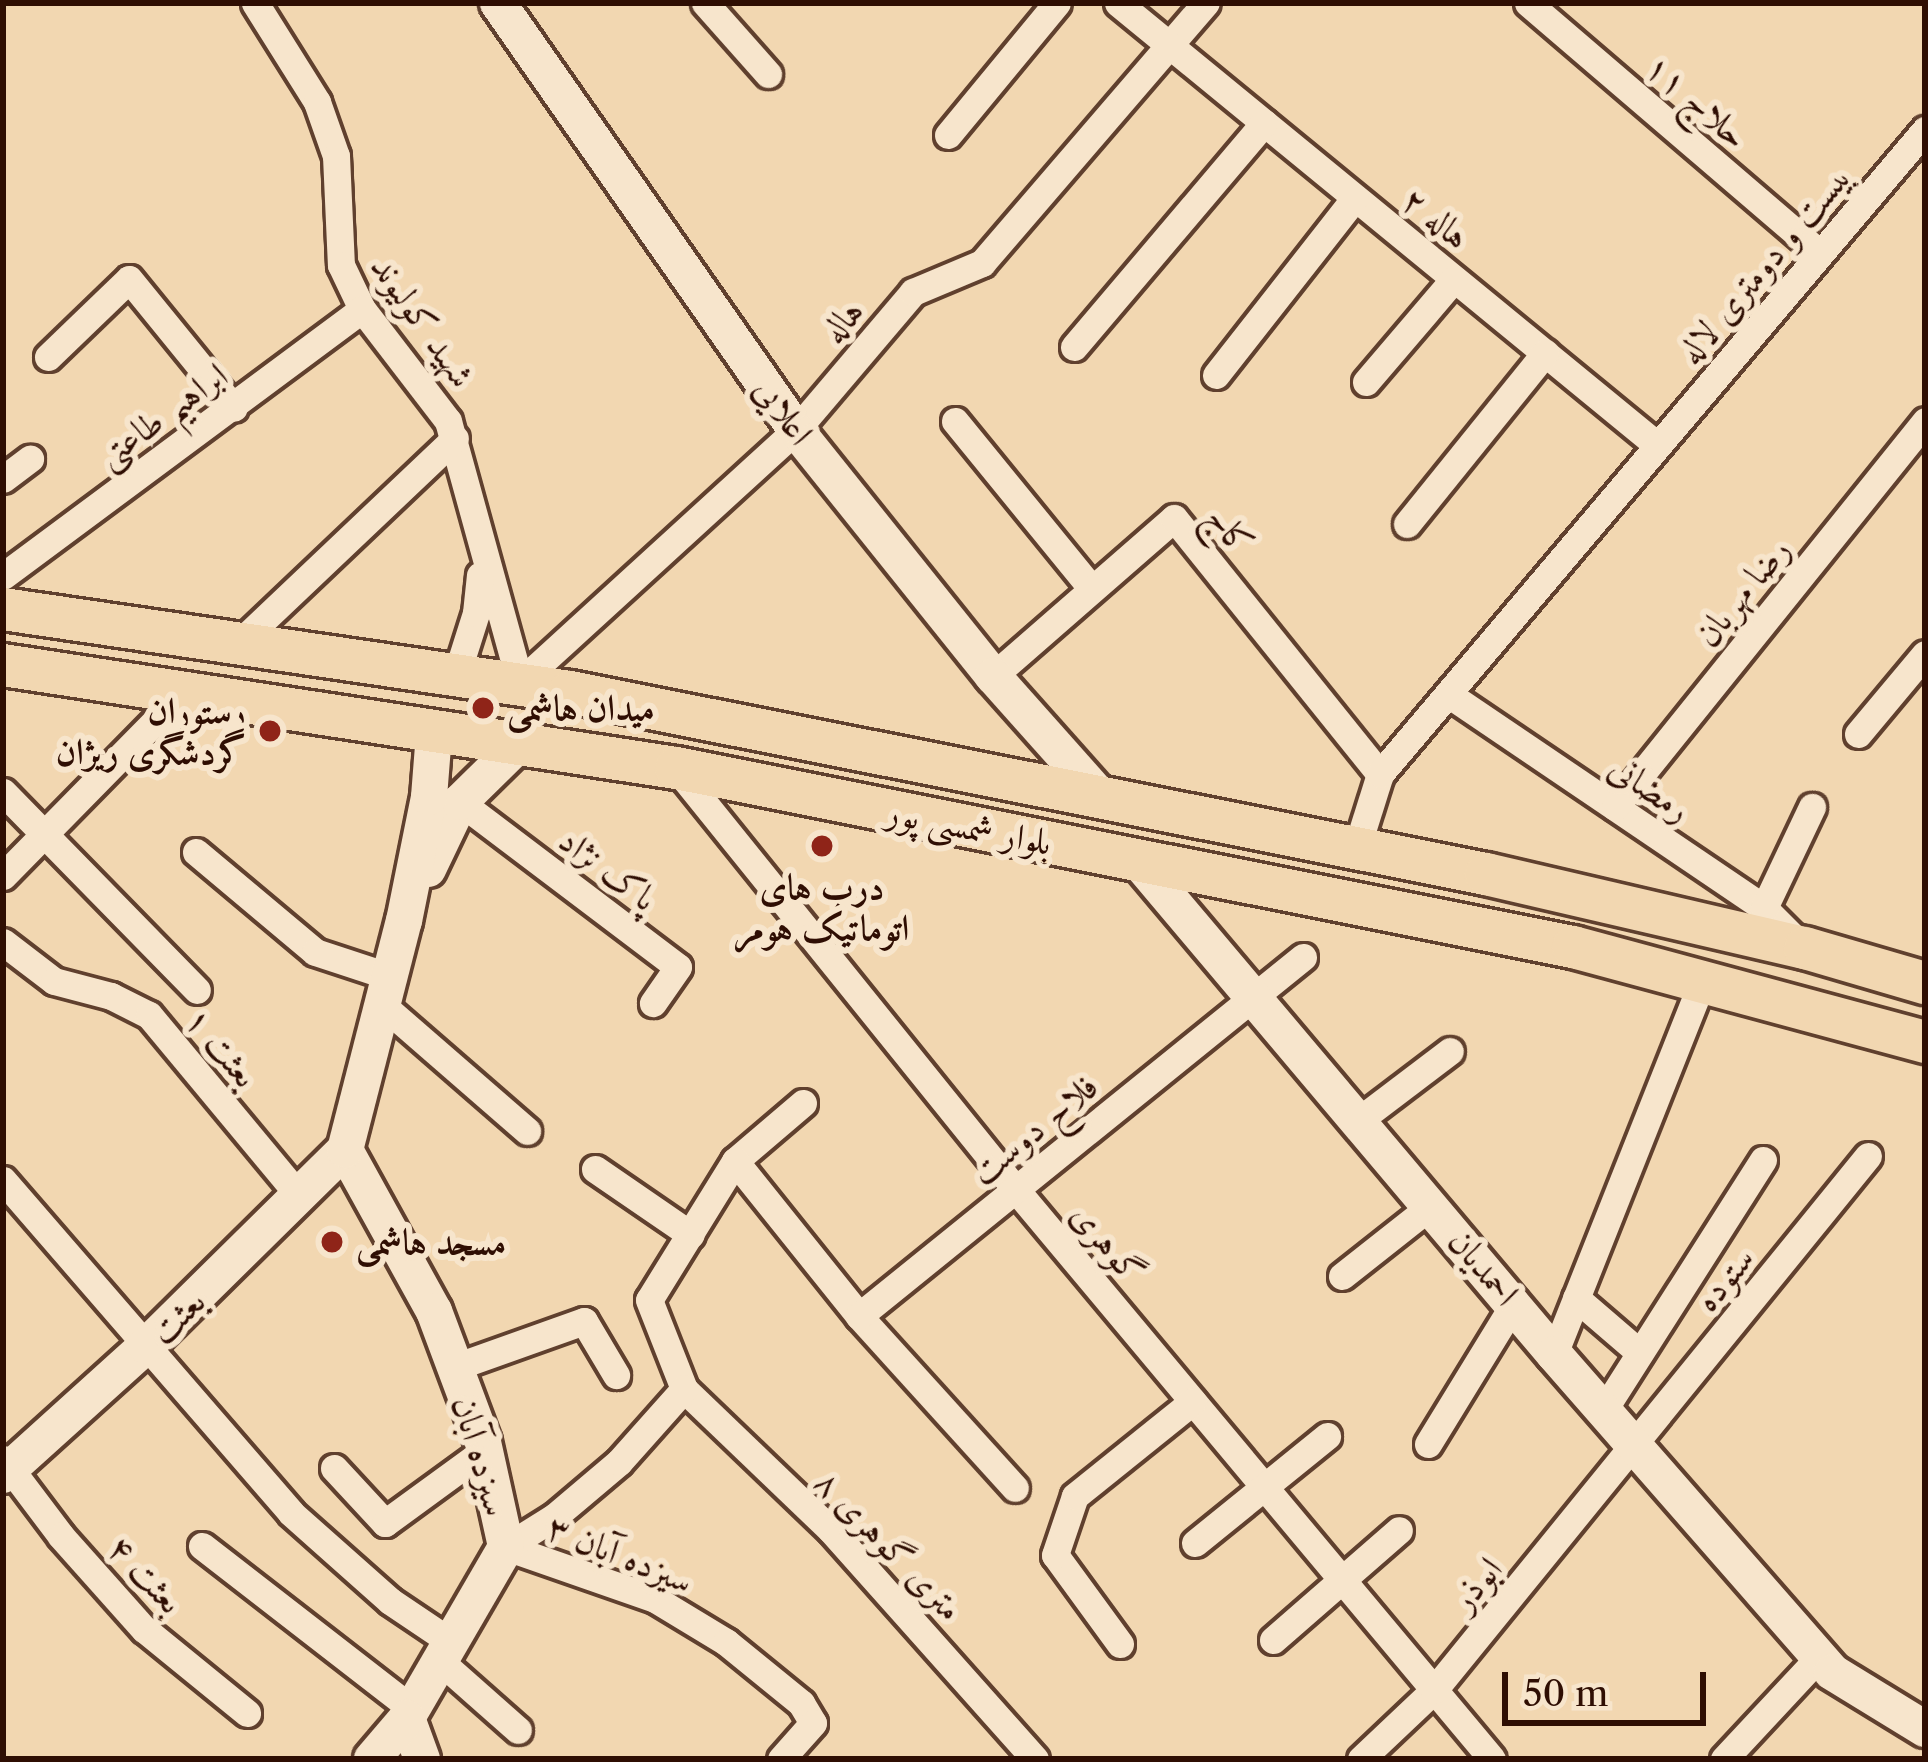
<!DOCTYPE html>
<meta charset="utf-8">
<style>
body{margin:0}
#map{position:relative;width:1928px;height:1762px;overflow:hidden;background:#f2d7b1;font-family:"Libre Caslon Text",Amiri,serif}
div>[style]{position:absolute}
.roads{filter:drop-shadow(3px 0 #60402e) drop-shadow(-3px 0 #60402e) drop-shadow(0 3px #60402e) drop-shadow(0 -3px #60402e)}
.street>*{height:27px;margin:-13.5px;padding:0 13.5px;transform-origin:13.5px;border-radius:13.5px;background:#f7e5cc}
.secondary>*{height:36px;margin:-18px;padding:0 18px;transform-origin:18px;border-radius:18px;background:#f7e5cc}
.primary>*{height:42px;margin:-21px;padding:0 21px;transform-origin:21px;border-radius:21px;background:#f2d7b1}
.dots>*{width:33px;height:33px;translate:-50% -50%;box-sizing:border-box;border:6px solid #f7e5cc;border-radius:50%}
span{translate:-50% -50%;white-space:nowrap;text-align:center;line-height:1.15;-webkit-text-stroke:12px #f7e5cc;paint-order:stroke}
.street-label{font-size:36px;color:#2f0e03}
.poi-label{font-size:36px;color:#2f0e03;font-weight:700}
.left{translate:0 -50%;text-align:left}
.right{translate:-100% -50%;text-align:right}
.frame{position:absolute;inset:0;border:6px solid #2f0e03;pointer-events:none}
.scale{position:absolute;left:1502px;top:1672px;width:204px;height:54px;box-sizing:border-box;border:6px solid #2f0e03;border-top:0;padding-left:15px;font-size:36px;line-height:42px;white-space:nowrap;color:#2f0e03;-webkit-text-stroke:9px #f7e5cc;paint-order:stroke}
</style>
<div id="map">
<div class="roads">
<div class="street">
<i style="left:255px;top:3px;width:117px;rotate:57.9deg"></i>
<i style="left:317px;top:102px;width:57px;rotate:70.6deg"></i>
<i style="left:336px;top:156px;width:109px;rotate:87.4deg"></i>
<i style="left:341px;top:265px;width:49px;rotate:64.5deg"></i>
<i style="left:362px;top:309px;width:141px;rotate:52.5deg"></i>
<i style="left:448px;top:421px;width:271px;rotate:74.6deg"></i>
<i style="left:520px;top:682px;width:374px;rotate:-42.4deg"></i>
<i style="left:796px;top:430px;width:181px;rotate:-49.7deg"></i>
<i style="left:913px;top:292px;width:75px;rotate:-22.8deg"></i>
<i style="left:982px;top:263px;width:343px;rotate:-49.3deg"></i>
<i style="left:705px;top:3px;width:95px;rotate:48.4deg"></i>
<i style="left:1118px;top:3px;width:697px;rotate:39.35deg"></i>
<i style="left:1528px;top:3px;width:384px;rotate:40.6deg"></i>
<i style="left:948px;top:135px;width:171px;rotate:-50.5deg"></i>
<i style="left:1074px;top:347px;width:294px;rotate:-49.7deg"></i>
<i style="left:48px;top:357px;width:112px;rotate:-43.9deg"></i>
<i style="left:129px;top:279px;width:166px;rotate:50.9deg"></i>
<i style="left:1216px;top:375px;width:225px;rotate:-51.9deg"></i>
<i style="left:1366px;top:382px;width:135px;rotate:-49.5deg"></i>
<i style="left:955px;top:421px;width:217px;rotate:50.8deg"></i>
<i style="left:3px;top:479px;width:34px;rotate:-37deg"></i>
<i style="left:1407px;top:524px;width:220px;rotate:-51.1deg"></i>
<i style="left:3px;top:576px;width:447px;rotate:-36.6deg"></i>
<i style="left:238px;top:644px;width:299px;rotate:-43.5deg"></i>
<i style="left:456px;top:676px;width:66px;rotate:-72.4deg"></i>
<i style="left:476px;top:613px;width:38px;rotate:-84deg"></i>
<i style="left:993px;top:676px;width:240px;rotate:-41.1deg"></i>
<i style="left:1174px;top:518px;width:329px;rotate:51.2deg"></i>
<i style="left:1448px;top:694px;width:382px;rotate:34.1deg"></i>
<i style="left:1764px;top:908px;width:54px;rotate:45deg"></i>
<i style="left:1858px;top:734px;width:104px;rotate:-50.1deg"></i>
<i style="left:676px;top:768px;width:543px;rotate:51.13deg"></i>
<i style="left:1017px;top:1191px;width:740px;rotate:50.1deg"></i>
<i style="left:3px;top:792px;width:277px;rotate:45.6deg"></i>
<i style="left:460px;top:802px;width:273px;rotate:37.1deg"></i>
<i style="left:678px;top:967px;width:44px;rotate:124.8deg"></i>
<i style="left:1615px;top:807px;width:495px;rotate:-51.2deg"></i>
<i style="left:1357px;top:847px;width:77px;rotate:-72.5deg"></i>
<i style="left:1380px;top:774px;width:844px;rotate:-49.76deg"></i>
<i style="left:196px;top:852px;width:155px;rotate:40deg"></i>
<i style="left:315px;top:952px;width:77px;rotate:18.2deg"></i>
<i style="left:3px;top:876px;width:255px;rotate:-45.5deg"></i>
<i style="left:1764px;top:908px;width:112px;rotate:-64.6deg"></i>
<i style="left:3px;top:942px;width:64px;rotate:37.4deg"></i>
<i style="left:54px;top:981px;width:59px;rotate:14.7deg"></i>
<i style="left:111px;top:996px;width:42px;rotate:26.6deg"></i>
<i style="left:149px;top:1015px;width:236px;rotate:50.3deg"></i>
<i style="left:380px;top:1003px;width:195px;rotate:41deg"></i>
<i style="left:803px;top:1103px;width:89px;rotate:139.5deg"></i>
<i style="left:735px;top:1161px;width:163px;rotate:121.7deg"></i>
<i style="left:649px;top:1300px;width:96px;rotate:68.5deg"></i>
<i style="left:684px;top:1389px;width:202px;rotate:43.8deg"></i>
<i style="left:830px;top:1529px;width:308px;rotate:48.3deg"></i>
<i style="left:1359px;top:1120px;width:114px;rotate:-37.2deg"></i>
<i style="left:735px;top:1161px;width:198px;rotate:51.3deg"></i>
<i style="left:859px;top:1316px;width:232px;rotate:47.8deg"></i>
<i style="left:595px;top:1169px;width:116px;rotate:34.5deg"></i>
<i style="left:3px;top:1180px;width:440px;rotate:49.1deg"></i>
<i style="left:291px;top:1513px;width:132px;rotate:41.6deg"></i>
<i style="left:390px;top:1601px;width:73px;rotate:33.9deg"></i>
<i style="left:1342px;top:1276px;width:115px;rotate:-38.3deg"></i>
<i style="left:1576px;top:1298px;width:84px;rotate:40.7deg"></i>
<i style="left:859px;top:1316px;width:571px;rotate:-38.96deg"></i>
<i style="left:1554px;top:1354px;width:400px;rotate:-68.3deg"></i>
<i style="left:455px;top:1367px;width:137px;rotate:-19.6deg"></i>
<i style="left:584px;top:1321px;width:63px;rotate:59.3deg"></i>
<i style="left:1605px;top:1408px;width:294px;rotate:-57.5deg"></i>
<i style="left:1428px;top:1444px;width:167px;rotate:-58.5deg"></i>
<i style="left:3px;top:1459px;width:96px;rotate:53deg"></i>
<i style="left:61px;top:1536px;width:125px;rotate:48.3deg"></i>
<i style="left:144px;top:1629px;width:133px;rotate:39.2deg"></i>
<i style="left:334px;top:1468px;width:75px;rotate:47.2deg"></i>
<i style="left:385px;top:1523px;width:124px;rotate:-36.1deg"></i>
<i style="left:1195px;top:1543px;width:170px;rotate:-39deg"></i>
<i style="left:202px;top:1546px;width:266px;rotate:37.8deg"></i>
<i style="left:506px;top:1547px;width:158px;rotate:19.2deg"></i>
<i style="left:655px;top:1599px;width:83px;rotate:31.2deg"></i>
<i style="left:726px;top:1642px;width:97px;rotate:39.1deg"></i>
<i style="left:801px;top:1703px;width:23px;rotate:59deg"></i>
<i style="left:813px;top:1723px;width:48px;rotate:131.6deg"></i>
<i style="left:506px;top:1547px;width:57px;rotate:-32deg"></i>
<i style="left:554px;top:1517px;width:85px;rotate:-40.2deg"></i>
<i style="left:619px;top:1462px;width:98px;rotate:-48.3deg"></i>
<i style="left:1273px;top:1640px;width:167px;rotate:-41.1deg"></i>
<i style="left:1120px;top:1644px;width:110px;rotate:-126.1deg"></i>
<i style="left:1055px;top:1555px;width:62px;rotate:-71.3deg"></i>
<i style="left:1075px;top:1496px;width:151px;rotate:-38.8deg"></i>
<i style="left:440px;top:1661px;width:104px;rotate:41.5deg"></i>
<i style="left:1361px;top:1759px;width:100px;rotate:-43.4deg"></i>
<i style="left:1434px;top:1690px;width:688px;rotate:-50.9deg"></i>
<i style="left:1724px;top:1759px;width:139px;rotate:-47deg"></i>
</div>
<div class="secondary">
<i style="left:498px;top:3px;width:521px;rotate:55.09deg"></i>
<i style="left:796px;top:430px;width:315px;rotate:51.3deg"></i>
<i style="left:993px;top:676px;width:161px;rotate:48.3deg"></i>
<i style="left:1138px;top:861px;width:645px;rotate:49.84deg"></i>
<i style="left:1554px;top:1354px;width:422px;rotate:48.8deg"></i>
<i style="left:1832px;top:1672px;width:109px;rotate:31.5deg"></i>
<i style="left:428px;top:869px;width:74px;rotate:-64.5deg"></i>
<i style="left:460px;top:802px;width:81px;rotate:-44.5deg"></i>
<i style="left:345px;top:1150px;width:184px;rotate:61.1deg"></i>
<i style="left:434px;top:1311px;width:140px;rotate:69.5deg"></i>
<i style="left:483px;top:1442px;width:107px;rotate:77.6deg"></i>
<i style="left:506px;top:1547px;width:198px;rotate:120.1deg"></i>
<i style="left:407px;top:1718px;width:44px;rotate:69.9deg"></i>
<i style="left:3px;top:1475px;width:193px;rotate:-42.1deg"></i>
<i style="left:146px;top:1346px;width:279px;rotate:-44.6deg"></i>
<i style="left:345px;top:1150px;width:236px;rotate:-75.6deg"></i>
<i style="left:404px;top:921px;width:126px;rotate:-78.6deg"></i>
<i style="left:429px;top:797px;width:63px;rotate:-85.5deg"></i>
<i style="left:372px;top:1759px;width:54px;rotate:-49.5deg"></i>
</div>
<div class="primary">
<i style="left:3px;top:609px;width:573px;rotate:8.33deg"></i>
<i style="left:570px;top:692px;width:934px;rotate:11.24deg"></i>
<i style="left:1486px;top:874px;width:327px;rotate:13.1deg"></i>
<i style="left:1805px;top:948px;width:125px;rotate:16.3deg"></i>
<i style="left:3px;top:665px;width:681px;rotate:8.7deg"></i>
<i style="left:676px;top:768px;width:915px;rotate:11.29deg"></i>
<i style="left:1573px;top:947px;width:365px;rotate:15.1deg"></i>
</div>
</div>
<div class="dots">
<i style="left:483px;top:708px;background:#8f2418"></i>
<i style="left:270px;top:731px;background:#8f2418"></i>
<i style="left:822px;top:846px;background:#8f2418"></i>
<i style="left:332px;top:1242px;background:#8f2418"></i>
</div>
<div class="street-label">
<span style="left:1697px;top:101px;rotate:41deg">حلاج ۱۱</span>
<span style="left:1436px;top:218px;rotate:39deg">هاله ۲</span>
<span style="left:1764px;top:264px;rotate:-50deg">بیست و دومتری لاله</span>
<span style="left:423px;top:321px;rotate:55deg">شهید کولیوند</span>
<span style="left:842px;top:321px;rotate:-50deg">هاله</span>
<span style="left:784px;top:411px;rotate:54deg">اعلایی</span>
<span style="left:162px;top:415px;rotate:-36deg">ابراهیم طاعتی</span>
<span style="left:1230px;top:530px;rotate:51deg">کاج</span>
<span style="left:1742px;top:592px;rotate:-51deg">رضا مهربان</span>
<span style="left:1650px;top:788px;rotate:34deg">رمضانی</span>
<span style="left:969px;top:827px;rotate:11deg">بلوار شمسی پور</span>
<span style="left:608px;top:869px;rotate:37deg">پاک نژاد</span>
<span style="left:222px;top:1047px;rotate:50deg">بعثت ۱</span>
<span style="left:1034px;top:1129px;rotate:-39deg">فلاح دوست</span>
<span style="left:1108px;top:1243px;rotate:50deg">گوهری</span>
<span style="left:1484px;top:1267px;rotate:50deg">احمدیان</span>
<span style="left:1724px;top:1279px;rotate:-51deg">ستوده</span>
<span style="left:177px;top:1316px;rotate:-44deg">بعثت</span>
<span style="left:481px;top:1456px;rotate:74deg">سیزده آبان</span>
<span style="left:889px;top:1545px;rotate:46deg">۸ متری گوهری</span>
<span style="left:620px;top:1554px;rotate:22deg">سیزده آبان ۳</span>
<span style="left:146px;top:1574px;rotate:47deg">بعثت ۴</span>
<span style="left:1476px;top:1584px;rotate:-50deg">ابوذر</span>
</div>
<div class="poi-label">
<span class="left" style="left:507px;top:708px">میدان هاشمی</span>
<span class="right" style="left:246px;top:731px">رستوران<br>گردشگری ریژان</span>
<span style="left:822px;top:907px">درب های<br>اتوماتیک هومر</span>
<span class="left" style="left:356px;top:1242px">مسجد هاشمی</span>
</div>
<div class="frame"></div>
<div class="scale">50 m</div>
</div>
